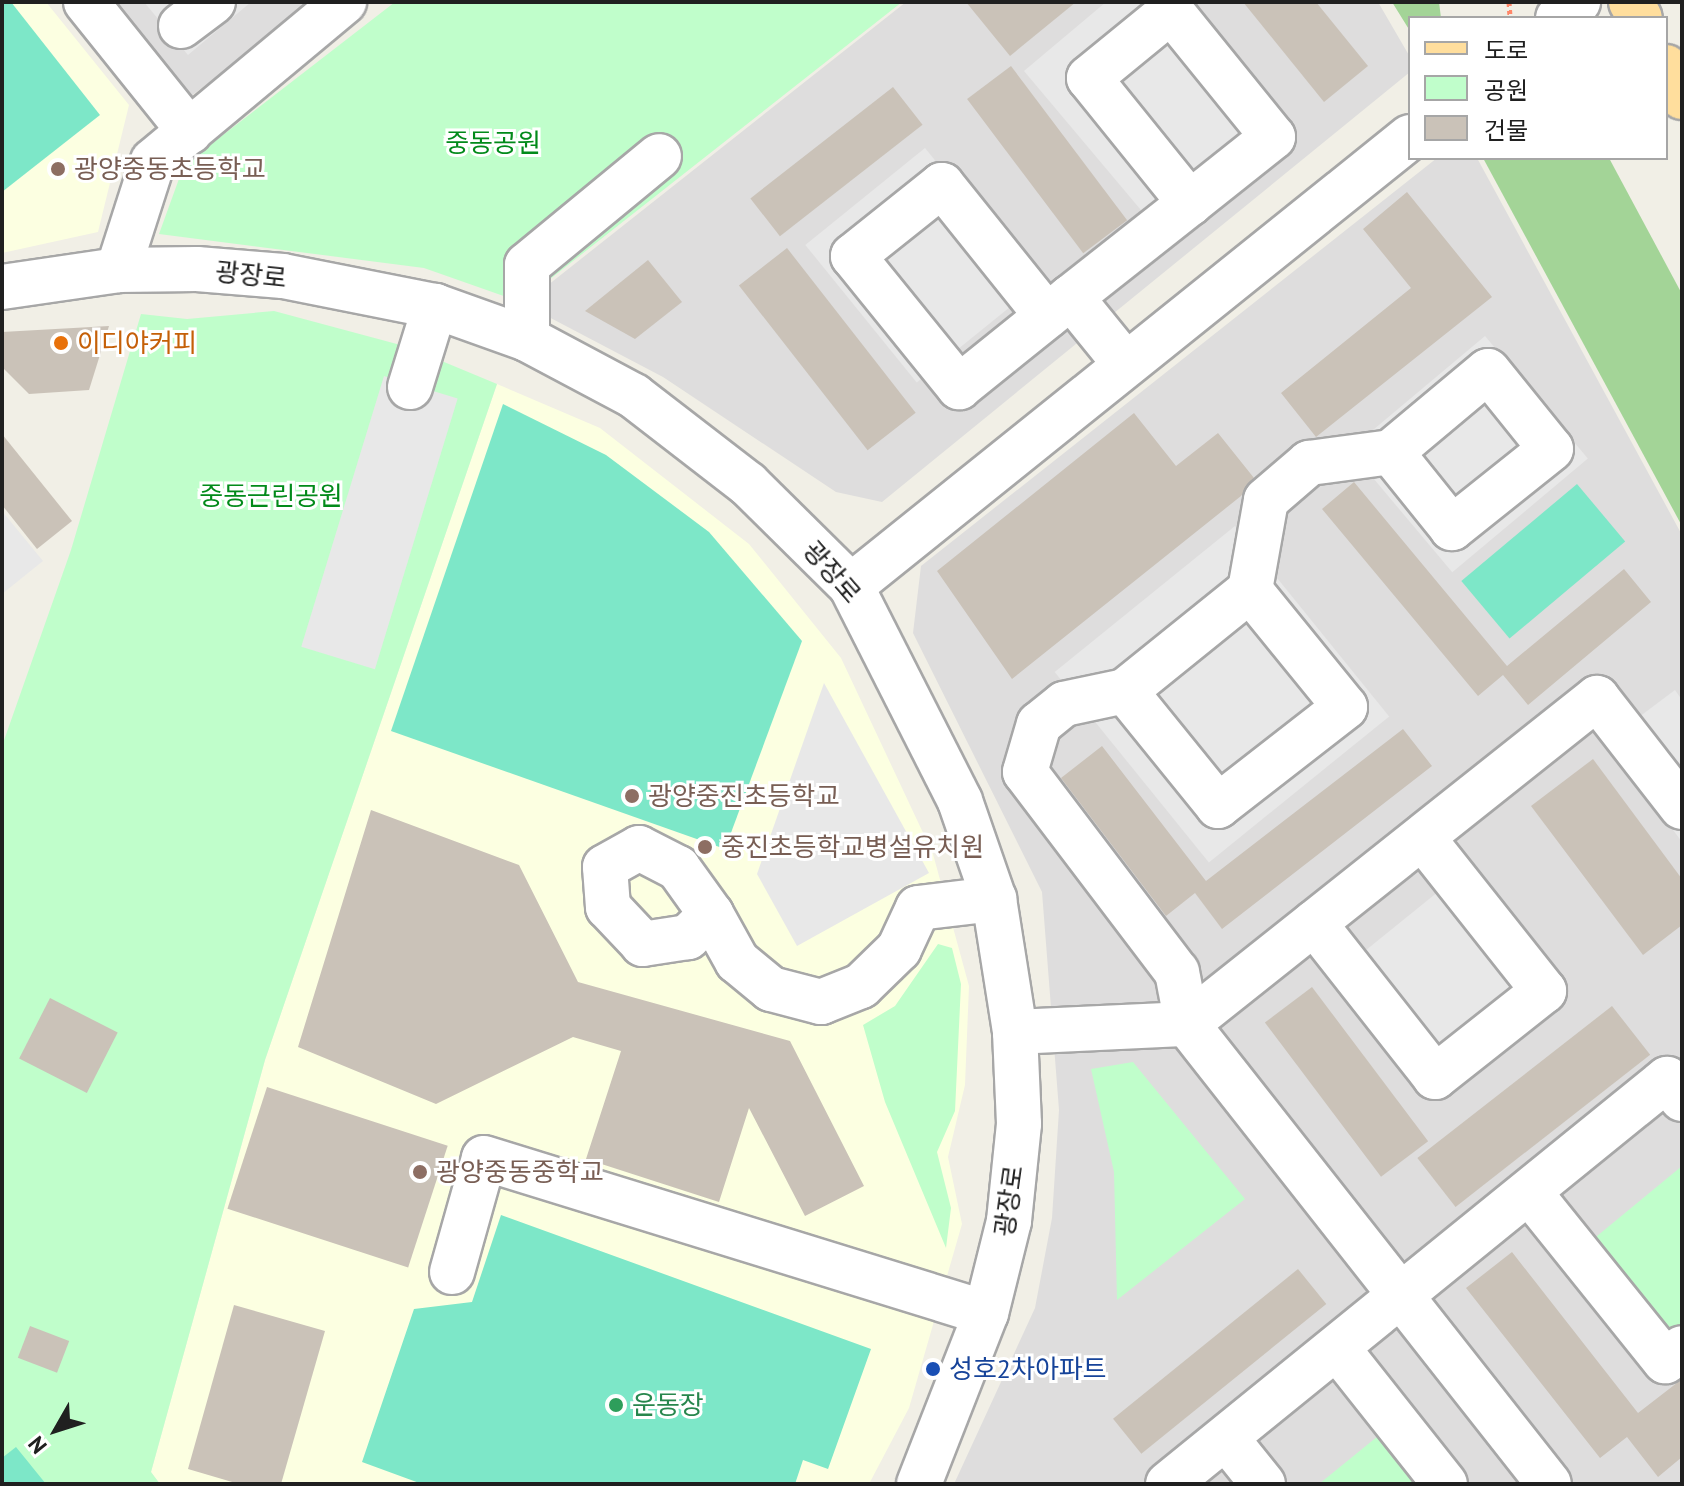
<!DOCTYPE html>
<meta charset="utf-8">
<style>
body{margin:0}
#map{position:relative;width:1684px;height:1486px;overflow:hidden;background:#f1efe6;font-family:"PT Sans","Noto Sans KR",sans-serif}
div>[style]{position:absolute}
.residential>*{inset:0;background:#dedddd}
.education>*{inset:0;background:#fcffe1}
.forest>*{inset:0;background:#a3d497}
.park>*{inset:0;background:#c0fecb}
.pitch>*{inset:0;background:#7de7c8;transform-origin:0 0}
.parking>*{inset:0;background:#e8e8e8;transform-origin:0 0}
.building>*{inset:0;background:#cac2b8;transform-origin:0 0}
.path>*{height:5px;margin-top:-2.5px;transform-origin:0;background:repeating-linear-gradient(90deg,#ff8769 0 4px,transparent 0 8px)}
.roads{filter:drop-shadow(2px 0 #a7a7a7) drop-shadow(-2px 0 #a7a7a7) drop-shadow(0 2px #a7a7a7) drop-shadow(0 -2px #a7a7a7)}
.minor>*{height:44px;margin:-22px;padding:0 22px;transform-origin:22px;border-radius:22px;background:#fff}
.major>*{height:44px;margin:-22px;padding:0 22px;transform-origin:22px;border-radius:22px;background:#ffde9d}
.dots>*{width:22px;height:22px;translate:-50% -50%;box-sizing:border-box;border:4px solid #fff;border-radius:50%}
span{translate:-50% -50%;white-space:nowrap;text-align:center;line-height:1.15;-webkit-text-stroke:6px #fff;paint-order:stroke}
.park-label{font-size:26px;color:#028a1a}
.education-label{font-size:26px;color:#785e54}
.left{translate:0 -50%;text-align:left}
.street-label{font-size:26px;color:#202020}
.food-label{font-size:26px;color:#c56008}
.transit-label{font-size:26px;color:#164399}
.leisure-label{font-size:26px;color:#27864d}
.frame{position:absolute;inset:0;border:4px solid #202020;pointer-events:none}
.legend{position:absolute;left:1408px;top:16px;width:260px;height:144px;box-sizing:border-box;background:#fff;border:2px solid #a6a6a6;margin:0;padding:10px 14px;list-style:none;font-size:24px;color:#202020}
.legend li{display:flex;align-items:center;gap:16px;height:40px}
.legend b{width:40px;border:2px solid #a6a6a6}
.north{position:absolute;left:16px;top:1390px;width:80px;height:80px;-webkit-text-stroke:6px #fff;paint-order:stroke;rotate:231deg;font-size:22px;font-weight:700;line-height:32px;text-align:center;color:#202020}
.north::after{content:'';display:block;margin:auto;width:28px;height:36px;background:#202020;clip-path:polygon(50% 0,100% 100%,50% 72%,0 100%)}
</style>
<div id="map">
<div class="residential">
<i style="clip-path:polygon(109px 2px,314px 2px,186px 100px)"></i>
<i style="clip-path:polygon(906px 2px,1378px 2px,1410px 57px,1410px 72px,882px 502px,836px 492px,663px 377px,524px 304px)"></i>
<i style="clip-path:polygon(1437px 158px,1477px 158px,1682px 535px,1682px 1484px,954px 1484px,1035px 1308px,1052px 1218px,1059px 1110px,1042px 892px,913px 633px,921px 566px)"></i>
</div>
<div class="education">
<i style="clip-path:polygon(2px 2px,46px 2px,129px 105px,98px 232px,2px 253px)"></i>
<i style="clip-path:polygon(497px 384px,600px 428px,749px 544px,841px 658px,933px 854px,969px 986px,965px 1085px,948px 1157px,962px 1224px,909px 1408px,869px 1484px,160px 1484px,151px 1472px,265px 1060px)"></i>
</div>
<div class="forest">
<i style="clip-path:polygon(1392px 2px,1439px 2px,1441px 18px,1410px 18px,1410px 31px)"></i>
<i style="clip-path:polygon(1483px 158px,1609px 158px,1682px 294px,1682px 526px)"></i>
</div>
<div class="park">
<i style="clip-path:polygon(395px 2px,902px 2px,521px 302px,424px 268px,159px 234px,184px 165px)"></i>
<i style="clip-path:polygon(274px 311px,408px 347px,497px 384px,265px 1060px,151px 1472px,160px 1484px,2px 1484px,2px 746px,71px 550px,141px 314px,187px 319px)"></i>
<i style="clip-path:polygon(938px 944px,952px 948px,961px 984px,955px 1111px,937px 1152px,951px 1208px,946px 1248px,885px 1102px,863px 1025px,895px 1006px)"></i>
<i style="clip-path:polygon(1133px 1062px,1245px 1199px,1117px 1300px,1114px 1172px,1091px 1069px)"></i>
<i style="clip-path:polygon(1682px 1166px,1682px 1328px,1671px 1337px,1591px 1241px)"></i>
<i style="clip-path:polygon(1383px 1432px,1424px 1484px,1319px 1484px)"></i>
</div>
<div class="pitch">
<i style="clip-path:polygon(2px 2px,11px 2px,100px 115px,2px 192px)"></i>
<i style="clip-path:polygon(503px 404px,606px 455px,709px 532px,802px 641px,725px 849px,391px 731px)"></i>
<i style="left:1577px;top:484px;width:75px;height:151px;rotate:50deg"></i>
<i style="clip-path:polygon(501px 1215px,871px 1349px,828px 1469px,803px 1460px,795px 1484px,422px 1484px,362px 1462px,414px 1309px,472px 1302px)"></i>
<i style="clip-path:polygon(16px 1447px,46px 1484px,2px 1484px,2px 1458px)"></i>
</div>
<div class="parking">
<i style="clip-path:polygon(144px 2px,251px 2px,188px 55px)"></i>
<i style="clip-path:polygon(1106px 2px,1184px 2px,1278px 114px,1151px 222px,1024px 71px)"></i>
<i style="left:925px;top:148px;width:177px;height:154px;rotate:51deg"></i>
<i style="left:1485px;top:336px;width:160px;height:177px;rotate:50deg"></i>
<i style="left:384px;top:376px;width:77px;height:283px;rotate:17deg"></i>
<i style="clip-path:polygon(2px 511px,43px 561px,2px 594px)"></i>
<i style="left:1235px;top:526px;width:245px;height:232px;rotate:51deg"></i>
<i style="clip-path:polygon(824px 683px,929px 873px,797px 946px,757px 874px)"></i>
<i style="clip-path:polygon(1675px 690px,1682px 700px,1682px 842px,1607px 741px)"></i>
<i style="left:1465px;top:870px;width:160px;height:169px;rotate:51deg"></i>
</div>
<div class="building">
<i style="clip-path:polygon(966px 2px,1076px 2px,1010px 56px)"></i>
<i style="clip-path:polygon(1243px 2px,1316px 2px,1368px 66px,1324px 102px)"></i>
<i style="left:1011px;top:66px;width:193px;height:55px;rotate:53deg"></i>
<i style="left:893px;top:87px;width:48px;height:181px;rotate:52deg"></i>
<i style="clip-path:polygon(1407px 192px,1492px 297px,1316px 437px,1281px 393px,1411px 288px,1363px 229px)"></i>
<i style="left:787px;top:248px;width:209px;height:61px;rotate:52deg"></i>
<i style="clip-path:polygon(648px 260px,682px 302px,635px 339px,585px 311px)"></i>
<i style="clip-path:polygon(109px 326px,89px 390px,29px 394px,2px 367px,2px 332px)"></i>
<i style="clip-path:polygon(1134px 413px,1176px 466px,1218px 433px,1254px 478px,1241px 496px,1012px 679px,937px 571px)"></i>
<i style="clip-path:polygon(2px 434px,72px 521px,37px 549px,2px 505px)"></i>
<i style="clip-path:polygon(1354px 482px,1507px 666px,1624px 569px,1651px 602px,1528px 705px,1503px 675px,1478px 696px,1322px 509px)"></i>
<i style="clip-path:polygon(1403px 729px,1432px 766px,1222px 929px,1195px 893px,1166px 916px,1061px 778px,1102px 746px,1206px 881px)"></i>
<i style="clip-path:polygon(1593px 759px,1682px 879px,1682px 925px,1643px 955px,1531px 806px)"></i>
<i style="clip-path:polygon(371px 810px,519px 865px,578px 982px,790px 1041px,864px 1186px,805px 1216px,749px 1108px,719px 1202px,586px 1159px,621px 1051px,573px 1037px,436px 1104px,298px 1047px)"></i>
<i style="left:1312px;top:987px;width:193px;height:59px;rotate:53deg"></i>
<i style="left:50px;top:998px;width:76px;height:68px;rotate:27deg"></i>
<i style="left:1612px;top:1006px;width:62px;height:247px;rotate:52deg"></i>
<i style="left:267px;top:1087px;width:190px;height:128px;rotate:18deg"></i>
<i style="clip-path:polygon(1512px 1252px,1638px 1413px,1682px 1379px,1682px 1457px,1658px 1477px,1627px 1437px,1600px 1458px,1466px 1288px)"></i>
<i style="left:1298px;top:1269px;width:45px;height:238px;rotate:51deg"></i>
<i style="clip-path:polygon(234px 1305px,325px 1331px,281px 1484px,239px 1484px,188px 1469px)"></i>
<i style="left:30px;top:1326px;width:42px;height:34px;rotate:21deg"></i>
</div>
<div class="path">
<i style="left:1509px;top:2px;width:16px;rotate:86deg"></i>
</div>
<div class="roads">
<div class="minor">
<i style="left:86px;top:2px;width:166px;rotate:51.3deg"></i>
<i style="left:1558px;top:18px;width:26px;rotate:-39deg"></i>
<i style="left:181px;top:26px;width:40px;rotate:-37deg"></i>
<i style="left:118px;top:270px;width:114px;rotate:-72.2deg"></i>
<i style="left:153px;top:161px;width:249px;rotate:-39.8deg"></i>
<i style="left:2px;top:287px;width:117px;rotate:-8.3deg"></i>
<i style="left:118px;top:270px;width:79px;rotate:-0.7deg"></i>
<i style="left:197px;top:269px;width:86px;rotate:4.7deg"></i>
<i style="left:283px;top:276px;width:155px;rotate:11.2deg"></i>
<i style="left:435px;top:306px;width:98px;rotate:19.7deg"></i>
<i style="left:527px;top:339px;width:121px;rotate:28deg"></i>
<i style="left:634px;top:396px;width:144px;rotate:37.7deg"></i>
<i style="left:748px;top:484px;width:145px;rotate:44.7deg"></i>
<i style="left:851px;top:586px;width:241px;rotate:63.1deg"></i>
<i style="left:960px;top:801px;width:104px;rotate:70.9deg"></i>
<i style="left:994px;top:899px;width:135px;rotate:81deg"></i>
<i style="left:1015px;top:1032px;width:92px;rotate:87.5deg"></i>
<i style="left:1019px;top:1124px;width:98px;rotate:95.9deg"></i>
<i style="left:1009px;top:1221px;width:95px;rotate:104deg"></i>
<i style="left:986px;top:1313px;width:184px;rotate:111.4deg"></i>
<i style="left:1071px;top:297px;width:152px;rotate:-38.3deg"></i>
<i style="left:1190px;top:203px;width:106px;rotate:-38.5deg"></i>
<i style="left:1273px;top:137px;width:162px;rotate:-129deg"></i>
<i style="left:1171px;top:11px;width:106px;rotate:140.7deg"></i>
<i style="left:1089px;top:78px;width:161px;rotate:51.1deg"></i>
<i style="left:1047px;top:316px;width:168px;rotate:-128.7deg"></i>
<i style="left:942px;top:185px;width:114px;rotate:141.4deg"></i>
<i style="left:853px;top:256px;width:169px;rotate:51deg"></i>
<i style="left:959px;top:387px;width:144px;rotate:-38.8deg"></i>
<i style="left:1071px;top:297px;width:87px;rotate:51deg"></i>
<i style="left:527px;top:339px;width:74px;rotate:-90deg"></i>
<i style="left:527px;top:265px;width:171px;rotate:-39.5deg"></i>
<i style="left:410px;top:387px;width:85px;rotate:-72.8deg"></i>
<i style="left:851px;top:586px;width:717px;rotate:-38.77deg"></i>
<i style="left:1250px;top:590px;width:91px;rotate:-79.9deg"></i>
<i style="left:1266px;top:500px;width:57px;rotate:-40.7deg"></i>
<i style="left:1309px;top:463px;width:83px;rotate:-7.6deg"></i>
<i style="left:1391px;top:452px;width:126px;rotate:-39.9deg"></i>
<i style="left:1488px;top:371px;width:100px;rotate:51.1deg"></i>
<i style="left:1551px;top:449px;width:127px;rotate:141.4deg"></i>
<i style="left:1452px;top:528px;width:97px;rotate:-128.8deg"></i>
<i style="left:1125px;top:691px;width:148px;rotate:51deg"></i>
<i style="left:1218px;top:806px;width:161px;rotate:-37.9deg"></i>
<i style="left:1345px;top:707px;width:151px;rotate:-129.1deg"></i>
<i style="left:1250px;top:590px;width:161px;rotate:141.1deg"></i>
<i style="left:1125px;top:691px;width:62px;rotate:168deg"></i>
<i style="left:1064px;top:704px;width:32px;rotate:141deg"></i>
<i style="left:1039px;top:724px;width:50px;rotate:106.3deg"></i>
<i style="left:1025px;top:772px;width:251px;rotate:52.8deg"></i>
<i style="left:1177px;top:972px;width:53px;rotate:79.1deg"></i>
<i style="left:1187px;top:1024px;width:585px;rotate:51.8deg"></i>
<i style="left:711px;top:914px;width:33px;rotate:135deg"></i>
<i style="left:688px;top:937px;width:46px;rotate:171.2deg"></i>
<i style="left:643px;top:944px;width:51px;rotate:-133.4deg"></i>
<i style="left:608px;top:907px;width:40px;rotate:-94.3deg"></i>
<i style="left:605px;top:867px;width:39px;rotate:-29deg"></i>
<i style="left:639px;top:848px;width:44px;rotate:27.1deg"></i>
<i style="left:678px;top:868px;width:57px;rotate:54.3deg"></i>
<i style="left:711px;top:914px;width:54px;rotate:61deg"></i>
<i style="left:737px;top:961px;width:44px;rotate:39.5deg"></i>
<i style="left:771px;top:989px;width:52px;rotate:14.6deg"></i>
<i style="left:821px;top:1002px;width:43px;rotate:-21.8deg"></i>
<i style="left:861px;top:986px;width:53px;rotate:-44.2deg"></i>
<i style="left:899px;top:949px;width:45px;rotate:-65.1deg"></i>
<i style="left:918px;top:908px;width:77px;rotate:-6.8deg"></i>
<i style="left:1314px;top:923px;width:196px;rotate:51.8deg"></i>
<i style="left:1435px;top:1077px;width:139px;rotate:-38.3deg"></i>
<i style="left:1544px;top:991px;width:196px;rotate:-128.4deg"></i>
<i style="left:1015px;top:1032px;width:172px;rotate:-2.7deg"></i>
<i style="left:1187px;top:1024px;width:524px;rotate:-38.49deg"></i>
<i style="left:1597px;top:698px;width:138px;rotate:52.1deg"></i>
<i style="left:1530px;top:1193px;width:216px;rotate:51.2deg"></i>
<i style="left:1665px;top:1361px;width:21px;rotate:-37deg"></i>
<i style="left:452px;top:1272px;width:118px;rotate:-74.3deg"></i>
<i style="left:484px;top:1158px;width:525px;rotate:17.16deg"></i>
<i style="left:1338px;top:1349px;width:172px;rotate:51.6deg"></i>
<i style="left:1226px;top:1438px;width:59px;rotate:51.2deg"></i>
<i style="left:1168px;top:1484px;width:643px;rotate:-39.06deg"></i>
<i style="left:1667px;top:1079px;width:25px;rotate:53deg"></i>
</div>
<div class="major">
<i style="left:1631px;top:2px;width:18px;rotate:61deg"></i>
<i style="left:1666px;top:67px;width:34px;rotate:62deg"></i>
</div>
</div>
<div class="dots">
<i style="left:58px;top:169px;background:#8d6e63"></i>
<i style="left:61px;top:343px;background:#e8710a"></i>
<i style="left:632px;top:796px;background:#8d6e63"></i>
<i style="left:705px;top:847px;background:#8d6e63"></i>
<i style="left:420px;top:1172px;background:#8d6e63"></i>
<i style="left:933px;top:1369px;background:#1a4fb4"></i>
<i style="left:616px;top:1405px;background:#2e9e5b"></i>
</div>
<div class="park-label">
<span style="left:493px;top:143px">중동공원</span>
<span style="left:271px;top:496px">중동근린공원</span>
</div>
<div class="education-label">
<span class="left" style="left:74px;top:169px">광양중동초등학교</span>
<span class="left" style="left:648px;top:796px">광양중진초등학교</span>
<span class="left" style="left:721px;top:847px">중진초등학교병설유치원</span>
<span class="left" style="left:436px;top:1172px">광양중동중학교</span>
</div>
<div class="street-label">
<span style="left:251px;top:275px;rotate:6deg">광장로</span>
<span style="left:832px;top:572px;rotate:49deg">광장로</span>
<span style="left:1009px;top:1201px;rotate:-82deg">광장로</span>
</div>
<div class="food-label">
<span class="left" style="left:77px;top:343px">이디야커피</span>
</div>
<div class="transit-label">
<span class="left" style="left:949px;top:1369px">성호2차아파트</span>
</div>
<div class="leisure-label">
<span class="left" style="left:632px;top:1405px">운동장</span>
</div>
<div class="frame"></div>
<ul class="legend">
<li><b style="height:10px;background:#ffde9d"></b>도로</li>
<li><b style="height:22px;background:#c0fecb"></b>공원</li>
<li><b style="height:22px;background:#cac2b8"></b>건물</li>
</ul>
<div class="north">N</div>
</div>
